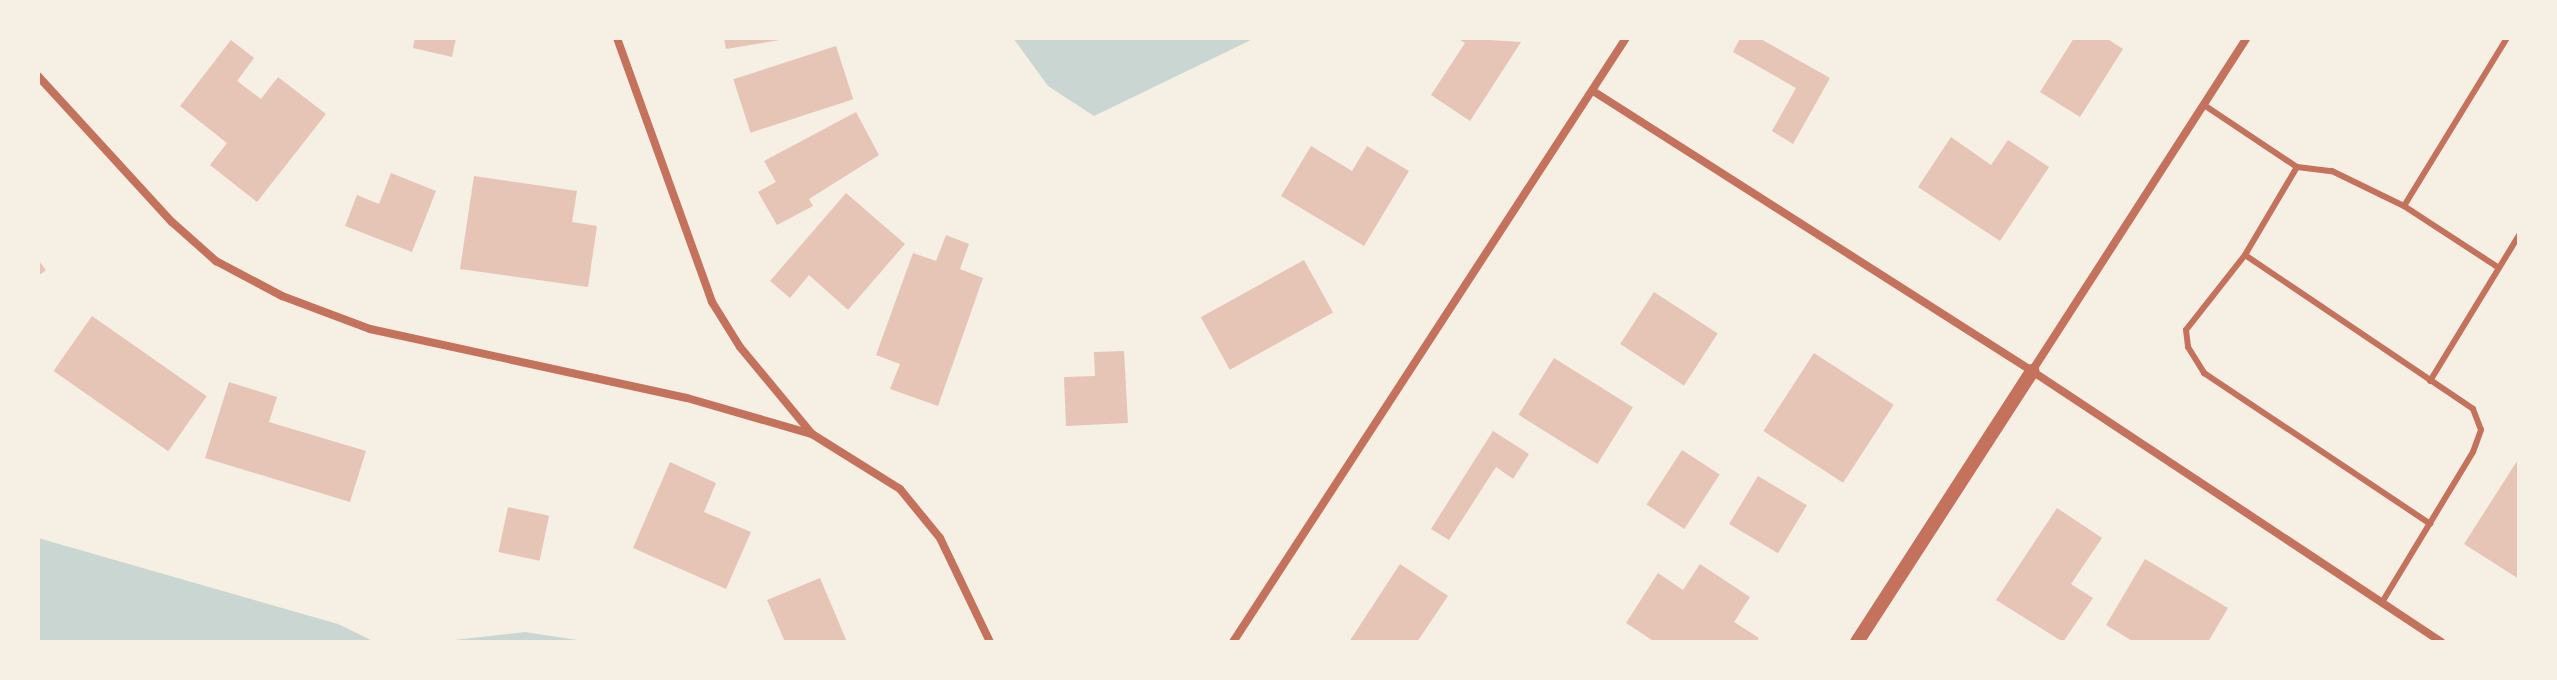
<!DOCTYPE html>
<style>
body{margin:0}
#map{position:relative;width:2557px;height:680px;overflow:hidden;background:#f6efe4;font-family:"Asap Condensed",sans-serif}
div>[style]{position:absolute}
.water>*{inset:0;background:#c9d6d2}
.building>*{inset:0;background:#e6c5b7;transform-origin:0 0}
.service>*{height:6px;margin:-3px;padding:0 3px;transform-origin:3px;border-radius:3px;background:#c5725c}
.minor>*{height:8px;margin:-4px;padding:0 4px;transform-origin:4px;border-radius:4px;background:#c5725c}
.tertiary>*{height:14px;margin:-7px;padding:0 7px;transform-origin:7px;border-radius:7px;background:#c5725c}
span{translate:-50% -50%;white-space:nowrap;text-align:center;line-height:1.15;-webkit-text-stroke:8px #f6efe4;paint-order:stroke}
.frame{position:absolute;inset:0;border:40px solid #f6efe4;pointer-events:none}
</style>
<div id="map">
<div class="water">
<i style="clip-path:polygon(1013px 38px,1255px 38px,1094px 116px,1048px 86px)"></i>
<i style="clip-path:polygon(38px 538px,338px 624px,375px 642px,38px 642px)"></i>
<i style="clip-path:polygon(525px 632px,590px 642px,444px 642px,454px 640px)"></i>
</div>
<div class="building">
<i style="clip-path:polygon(415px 38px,456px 38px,452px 57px,413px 48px)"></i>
<i style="clip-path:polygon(724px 38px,780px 38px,780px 40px,726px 49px)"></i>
<i style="clip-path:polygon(1457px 38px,1521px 42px,1470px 121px,1431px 95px,1465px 43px)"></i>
<i style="clip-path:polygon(1740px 38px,1759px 38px,1830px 78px,1793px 144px,1772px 131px,1796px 88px,1733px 52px)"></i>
<i style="clip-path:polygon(2074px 38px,2106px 38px,2123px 49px,2080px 117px,2040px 92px)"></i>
<i style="clip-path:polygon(231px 40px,254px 58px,237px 81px,261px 99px,278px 77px,326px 114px,257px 202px,210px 165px,227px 143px,180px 106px)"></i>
<i style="left:836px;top:46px;width:56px;height:108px;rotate:72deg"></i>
<i style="clip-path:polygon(856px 112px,879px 155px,809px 199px,813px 206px,777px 225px,758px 192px,776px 182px,764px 161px)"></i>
<i style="clip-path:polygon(1951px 137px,1991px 165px,2008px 140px,2049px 167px,2000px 241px,1918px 187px)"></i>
<i style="clip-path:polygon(1311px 146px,1352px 171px,1367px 146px,1409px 171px,1364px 246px,1281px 196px)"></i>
<i style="clip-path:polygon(391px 173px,436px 191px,412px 252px,345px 226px,357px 195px,379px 204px)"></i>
<i style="clip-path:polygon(474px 176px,577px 191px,572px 222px,597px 226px,588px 287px,460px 269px)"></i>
<i style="clip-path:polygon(846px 193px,905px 244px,848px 310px,809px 275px,790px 298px,770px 281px)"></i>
<i style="clip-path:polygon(946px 235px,969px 244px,960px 269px,983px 278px,938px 406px,890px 389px,900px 364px,876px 355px,913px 253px,936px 261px)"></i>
<i style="clip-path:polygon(38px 260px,46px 270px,38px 276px)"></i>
<i style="left:1304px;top:260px;width:60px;height:118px;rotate:61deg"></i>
<i style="left:1654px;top:292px;width:76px;height:62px;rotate:33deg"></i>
<i style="left:92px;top:316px;width:140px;height:67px;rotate:35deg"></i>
<i style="clip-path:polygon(1124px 351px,1128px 423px,1066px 426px,1064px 377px,1095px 376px,1094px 352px)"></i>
<i style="left:1814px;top:353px;width:95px;height:93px;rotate:33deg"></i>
<i style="left:1554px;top:358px;width:93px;height:67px;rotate:32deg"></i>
<i style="clip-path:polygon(229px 382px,277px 397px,269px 422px,366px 451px,350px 502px,205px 458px)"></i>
<i style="clip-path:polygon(1493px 431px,1529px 454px,1513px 479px,1496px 467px,1449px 540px,1431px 529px)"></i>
<i style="left:1682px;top:450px;width:45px;height:65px;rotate:33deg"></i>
<i style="clip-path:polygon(2519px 458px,2519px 579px,2464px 544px)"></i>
<i style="clip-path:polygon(670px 462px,716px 483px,704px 512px,751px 532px,726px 589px,633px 548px)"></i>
<i style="left:1758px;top:476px;width:57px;height:56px;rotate:31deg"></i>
<i style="left:508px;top:507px;width:42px;height:46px;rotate:12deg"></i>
<i style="clip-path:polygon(2057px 508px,2102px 538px,2071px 584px,2093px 598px,2063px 642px,1996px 600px)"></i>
<i style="clip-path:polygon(2145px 559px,2228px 608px,2208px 642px,2134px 642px,2106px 625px)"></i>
<i style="clip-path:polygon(1400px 564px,1448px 596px,1417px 642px,1349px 642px)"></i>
<i style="clip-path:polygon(1700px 564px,1750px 597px,1734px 622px,1759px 638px,1756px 642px,1655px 642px,1626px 623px,1658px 573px,1683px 590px)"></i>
<i style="clip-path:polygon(820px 578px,847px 642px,785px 642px,767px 600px)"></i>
</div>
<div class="service">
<i style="left:2204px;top:105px;width:112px;rotate:33.7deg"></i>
<i style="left:2297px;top:167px;width:102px;rotate:120.6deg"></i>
<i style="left:2245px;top:255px;width:275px;rotate:34deg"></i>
<i style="left:2473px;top:409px;width:22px;rotate:69deg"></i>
<i style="left:2481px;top:430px;width:23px;rotate:110deg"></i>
<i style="left:2473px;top:452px;width:175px;rotate:121.2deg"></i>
<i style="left:2297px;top:167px;width:35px;rotate:7deg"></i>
<i style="left:2332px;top:171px;width:80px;rotate:25.9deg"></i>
<i style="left:2404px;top:206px;width:197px;rotate:-58.5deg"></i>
<i style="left:2404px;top:206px;width:113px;rotate:33.1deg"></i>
<i style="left:2245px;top:255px;width:95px;rotate:128.2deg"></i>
<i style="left:2186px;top:330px;width:17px;rotate:83deg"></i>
<i style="left:2188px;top:347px;width:31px;rotate:58deg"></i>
<i style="left:2204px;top:373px;width:272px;rotate:33.7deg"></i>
<i style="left:2430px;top:381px;width:171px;rotate:-58.6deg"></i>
</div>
<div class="minor">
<i style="left:617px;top:38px;width:281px;rotate:70.2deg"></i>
<i style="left:712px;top:302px;width:53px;rotate:58.1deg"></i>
<i style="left:740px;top:347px;width:113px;rotate:50.4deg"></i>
<i style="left:38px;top:76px;width:198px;rotate:47.5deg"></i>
<i style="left:172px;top:222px;width:59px;rotate:41.6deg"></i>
<i style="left:216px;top:261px;width:75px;rotate:27.9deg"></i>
<i style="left:282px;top:296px;width:94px;rotate:20.6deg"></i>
<i style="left:370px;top:329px;width:324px;rotate:12.3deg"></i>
<i style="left:687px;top:398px;width:130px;rotate:16.1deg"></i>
<i style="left:812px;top:434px;width:104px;rotate:32deg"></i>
<i style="left:900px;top:489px;width:63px;rotate:50.8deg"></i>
<i style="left:940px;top:538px;width:115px;rotate:64.3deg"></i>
<i style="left:1593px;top:91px;width:521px;rotate:32.53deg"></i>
<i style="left:2032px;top:371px;width:491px;rotate:33.5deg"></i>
<i style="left:2032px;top:371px;width:396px;rotate:-57.2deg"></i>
<i style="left:1233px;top:642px;width:721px;rotate:-56.95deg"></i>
</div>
<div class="tertiary">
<i style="left:1857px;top:642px;width:323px;rotate:-57.1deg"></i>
</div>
<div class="frame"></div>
</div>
